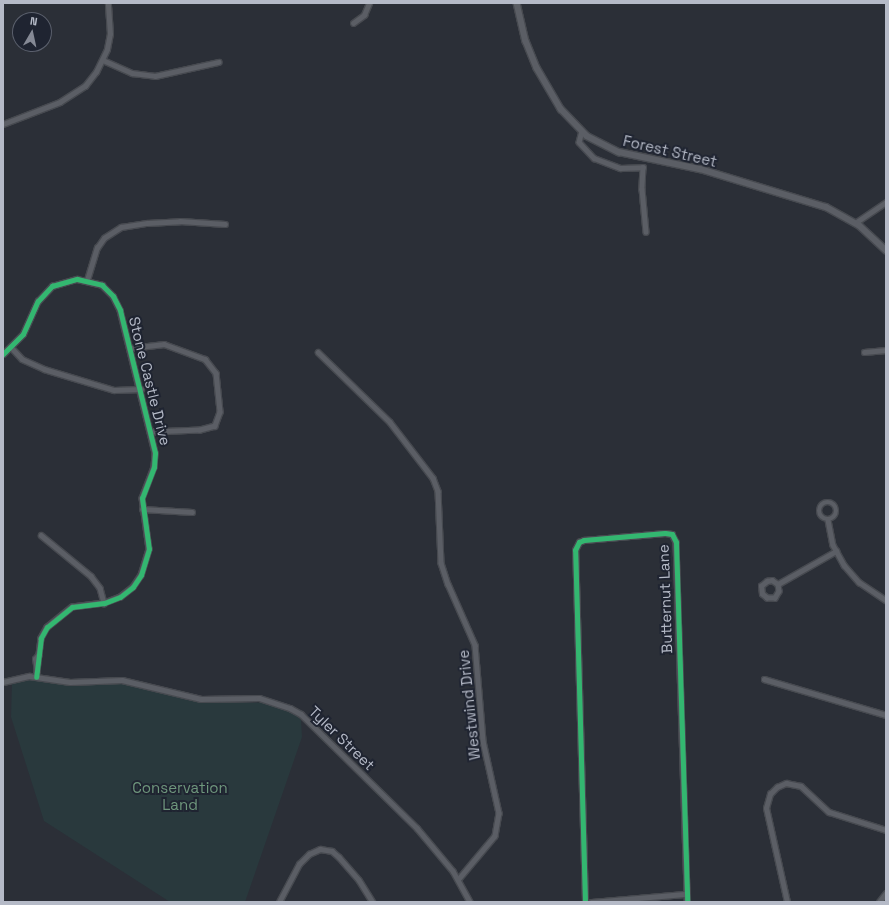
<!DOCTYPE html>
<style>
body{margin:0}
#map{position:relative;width:889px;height:905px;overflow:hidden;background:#2b2f37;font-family:"Space Grotesk",sans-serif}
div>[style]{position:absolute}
.green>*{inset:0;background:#29393d}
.roads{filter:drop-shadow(1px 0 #474a50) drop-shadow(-1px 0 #474a50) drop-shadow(0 1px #474a50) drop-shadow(0 -1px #474a50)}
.minor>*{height:4.5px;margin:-2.25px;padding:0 2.25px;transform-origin:2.25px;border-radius:2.25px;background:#5b5e65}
.minor>.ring{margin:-2.25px;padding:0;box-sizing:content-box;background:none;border:4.5px solid #5b5e65;border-radius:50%}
.tertiary>*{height:5.5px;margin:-2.75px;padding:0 2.75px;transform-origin:2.75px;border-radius:2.75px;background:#5b5e65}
.cycleway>*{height:5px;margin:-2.5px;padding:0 2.5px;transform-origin:2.5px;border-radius:2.5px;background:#33b770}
span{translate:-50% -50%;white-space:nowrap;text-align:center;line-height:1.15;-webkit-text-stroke:4px #1f2431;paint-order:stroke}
.street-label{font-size:15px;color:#b5bac7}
.park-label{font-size:15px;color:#6e967c}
.frame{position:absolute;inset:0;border:4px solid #b5bac7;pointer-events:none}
.north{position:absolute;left:12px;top:12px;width:40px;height:40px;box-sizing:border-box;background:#1f2431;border:1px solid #5b606d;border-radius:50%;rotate:9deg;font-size:11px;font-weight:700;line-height:16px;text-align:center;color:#b5bac7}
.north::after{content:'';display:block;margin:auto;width:14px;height:18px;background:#858995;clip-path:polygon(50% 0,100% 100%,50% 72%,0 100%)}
</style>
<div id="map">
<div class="green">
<i style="clip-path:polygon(28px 679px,63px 684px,116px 683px,143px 686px,191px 701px,269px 703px,294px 713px,301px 720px,302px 737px,245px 902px,170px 902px,44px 821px,11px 717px,12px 682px)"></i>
</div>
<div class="roads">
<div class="minor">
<i style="left:353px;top:23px;width:14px;rotate:-36deg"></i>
<i style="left:364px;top:15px;width:13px;rotate:-67deg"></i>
<i style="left:103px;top:60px;width:32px;rotate:24deg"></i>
<i style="left:132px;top:73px;width:23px;rotate:7deg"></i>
<i style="left:155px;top:76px;width:65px;rotate:-12.5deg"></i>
<i style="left:3px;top:124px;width:61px;rotate:-21.1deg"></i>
<i style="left:60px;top:102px;width:30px;rotate:-33deg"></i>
<i style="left:85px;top:86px;width:18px;rotate:-52deg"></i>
<i style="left:96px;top:72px;width:25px;rotate:-64deg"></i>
<i style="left:107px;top:49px;width:15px;rotate:-79deg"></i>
<i style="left:110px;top:34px;width:31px;rotate:-94deg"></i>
<i style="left:582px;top:131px;width:11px;rotate:105deg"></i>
<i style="left:579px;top:142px;width:22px;rotate:47deg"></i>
<i style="left:594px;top:158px;width:28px;rotate:21deg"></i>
<i style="left:620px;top:168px;width:23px;rotate:-2deg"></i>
<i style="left:643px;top:167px;width:22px;rotate:93deg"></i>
<i style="left:642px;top:189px;width:43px;rotate:84.7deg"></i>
<i style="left:855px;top:223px;width:37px;rotate:-34deg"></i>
<i style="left:87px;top:280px;width:34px;rotate:-73deg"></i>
<i style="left:97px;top:248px;width:12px;rotate:-55deg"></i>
<i style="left:104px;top:238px;width:20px;rotate:-33deg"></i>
<i style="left:121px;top:227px;width:26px;rotate:-9deg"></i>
<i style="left:147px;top:223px;width:33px;rotate:-3deg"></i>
<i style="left:180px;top:221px;width:45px;rotate:3.8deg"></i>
<i style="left:11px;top:347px;width:16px;rotate:47deg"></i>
<i style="left:22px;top:359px;width:24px;rotate:24deg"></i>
<i style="left:44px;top:369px;width:73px;rotate:16.7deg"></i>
<i style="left:114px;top:390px;width:27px;rotate:-2deg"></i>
<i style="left:131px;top:348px;width:33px;rotate:-7deg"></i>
<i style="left:164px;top:344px;width:44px;rotate:20.1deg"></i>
<i style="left:205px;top:359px;width:18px;rotate:52deg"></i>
<i style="left:216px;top:373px;width:39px;rotate:84deg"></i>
<i style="left:220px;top:412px;width:15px;rotate:110deg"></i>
<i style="left:215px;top:426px;width:16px;rotate:165deg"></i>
<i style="left:200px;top:430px;width:48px;rotate:177.6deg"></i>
<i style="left:318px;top:352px;width:100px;rotate:44.2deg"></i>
<i style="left:390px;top:422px;width:71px;rotate:52.5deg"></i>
<i style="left:433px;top:478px;width:14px;rotate:69deg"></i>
<i style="left:438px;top:491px;width:72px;rotate:87.6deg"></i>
<i style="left:441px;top:563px;width:22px;rotate:72deg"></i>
<i style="left:448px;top:584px;width:67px;rotate:66.1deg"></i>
<i style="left:475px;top:645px;width:96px;rotate:85.2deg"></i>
<i style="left:483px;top:741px;width:74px;rotate:77.5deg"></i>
<i style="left:499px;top:813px;width:23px;rotate:100deg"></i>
<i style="left:495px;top:836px;width:56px;rotate:129.9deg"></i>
<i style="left:864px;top:352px;width:22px;rotate:-5deg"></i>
<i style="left:3px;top:354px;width:28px;rotate:-45deg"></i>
<i style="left:23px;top:334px;width:36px;rotate:-66deg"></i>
<i style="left:38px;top:301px;width:21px;rotate:-47deg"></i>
<i style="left:52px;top:286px;width:26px;rotate:-16deg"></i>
<i style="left:77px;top:279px;width:26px;rotate:13deg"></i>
<i style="left:102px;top:285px;width:16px;rotate:45deg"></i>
<i style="left:113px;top:296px;width:16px;rotate:63deg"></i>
<i style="left:120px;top:310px;width:147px;rotate:76.2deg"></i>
<i style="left:155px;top:453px;width:14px;rotate:94deg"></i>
<i style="left:154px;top:467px;width:33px;rotate:111deg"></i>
<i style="left:142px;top:498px;width:51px;rotate:82.2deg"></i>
<i style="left:149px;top:549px;width:27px;rotate:107deg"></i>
<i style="left:141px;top:575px;width:14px;rotate:124deg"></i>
<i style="left:133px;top:587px;width:16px;rotate:142deg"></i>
<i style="left:120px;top:597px;width:17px;rotate:159deg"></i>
<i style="left:104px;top:603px;width:32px;rotate:173deg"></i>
<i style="left:72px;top:607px;width:32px;rotate:141deg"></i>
<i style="left:47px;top:627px;width:13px;rotate:119deg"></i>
<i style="left:41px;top:638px;width:39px;rotate:97deg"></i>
<i class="ring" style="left:819px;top:502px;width:13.5px;height:13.5px"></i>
<i style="left:142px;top:509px;width:50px;rotate:3.4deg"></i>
<i style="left:828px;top:520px;width:25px;rotate:79deg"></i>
<i style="left:833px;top:545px;width:23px;rotate:61deg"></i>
<i style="left:844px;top:565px;width:23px;rotate:49deg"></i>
<i style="left:859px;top:582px;width:32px;rotate:34deg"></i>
<i style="left:41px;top:535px;width:65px;rotate:39.4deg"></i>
<i style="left:91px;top:576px;width:15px;rotate:53deg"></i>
<i style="left:100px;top:588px;width:16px;rotate:75deg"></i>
<i style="left:778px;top:584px;width:7px;rotate:82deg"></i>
<i style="left:779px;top:591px;width:8px;rotate:120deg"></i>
<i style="left:775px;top:598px;width:8px;rotate:180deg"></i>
<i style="left:767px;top:598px;width:6px;rotate:-141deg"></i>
<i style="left:762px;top:594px;width:8px;rotate:-97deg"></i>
<i style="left:761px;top:586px;width:8px;rotate:-40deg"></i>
<i style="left:767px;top:581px;width:5px;rotate:-11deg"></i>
<i style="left:772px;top:580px;width:7px;rotate:34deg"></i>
<i style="left:778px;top:584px;width:67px;rotate:-29.6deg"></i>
<i style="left:37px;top:671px;width:12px;rotate:-99deg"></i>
<i style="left:35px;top:659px;width:6px;rotate:-51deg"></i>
<i style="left:764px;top:679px;width:127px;rotate:16.4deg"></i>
<i style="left:3px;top:682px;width:27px;rotate:-13deg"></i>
<i style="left:29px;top:676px;width:41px;rotate:8.3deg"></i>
<i style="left:70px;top:682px;width:52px;rotate:-2.2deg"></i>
<i style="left:122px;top:680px;width:81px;rotate:13.5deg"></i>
<i style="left:201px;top:699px;width:58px;rotate:-1deg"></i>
<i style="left:259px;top:698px;width:33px;rotate:18deg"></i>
<i style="left:290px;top:708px;width:13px;rotate:29deg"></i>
<i style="left:301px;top:714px;width:163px;rotate:44.5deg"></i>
<i style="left:417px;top:828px;width:56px;rotate:50.1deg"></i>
<i style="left:453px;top:871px;width:35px;rotate:61deg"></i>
<i style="left:279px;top:902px;width:43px;rotate:-62.2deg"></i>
<i style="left:299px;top:864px;width:14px;rotate:-45deg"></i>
<i style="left:309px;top:854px;width:12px;rotate:-24deg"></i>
<i style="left:320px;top:849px;width:12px;rotate:9deg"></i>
<i style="left:332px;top:851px;width:9px;rotate:41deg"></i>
<i style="left:339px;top:857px;width:30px;rotate:49deg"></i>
<i style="left:359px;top:880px;width:26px;rotate:58deg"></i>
<i style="left:585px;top:902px;width:352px;rotate:-91.6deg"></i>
<i style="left:575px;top:550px;width:9px;rotate:-63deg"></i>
<i style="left:579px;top:542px;width:5px;rotate:-22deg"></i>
<i style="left:584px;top:540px;width:81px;rotate:-4.9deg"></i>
<i style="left:665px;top:533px;width:7px;rotate:8deg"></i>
<i style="left:672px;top:534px;width:9px;rotate:63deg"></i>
<i style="left:676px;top:542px;width:360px;rotate:88.2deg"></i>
<i style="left:591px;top:902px;width:94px;rotate:-4.9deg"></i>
<i style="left:787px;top:902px;width:96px;rotate:-102.6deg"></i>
<i style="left:766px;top:808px;width:15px;rotate:-74deg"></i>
<i style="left:770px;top:794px;width:10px;rotate:-45deg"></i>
<i style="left:777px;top:787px;width:10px;rotate:-24deg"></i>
<i style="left:786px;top:783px;width:15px;rotate:11deg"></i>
<i style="left:801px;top:786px;width:38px;rotate:43deg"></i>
<i style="left:829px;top:812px;width:60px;rotate:17.5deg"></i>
<i style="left:879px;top:902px;width:11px;rotate:-52deg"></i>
</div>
<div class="tertiary">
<i style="left:517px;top:3px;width:39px;rotate:77deg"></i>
<i style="left:526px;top:41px;width:29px;rotate:68deg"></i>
<i style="left:537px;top:68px;width:48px;rotate:59.7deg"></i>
<i style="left:561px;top:109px;width:37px;rotate:46deg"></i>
<i style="left:587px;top:136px;width:36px;rotate:27deg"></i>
<i style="left:619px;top:152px;width:83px;rotate:11.9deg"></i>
<i style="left:700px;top:169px;width:132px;rotate:16.8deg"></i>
<i style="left:826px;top:207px;width:38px;rotate:29deg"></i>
<i style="left:859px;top:225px;width:37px;rotate:43deg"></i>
</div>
</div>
<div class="cycleway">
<i style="left:3px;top:354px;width:28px;rotate:-45deg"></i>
<i style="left:23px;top:334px;width:36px;rotate:-66deg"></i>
<i style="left:38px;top:301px;width:21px;rotate:-47deg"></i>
<i style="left:52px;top:286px;width:26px;rotate:-16deg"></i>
<i style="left:77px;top:279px;width:26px;rotate:13deg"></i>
<i style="left:102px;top:285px;width:16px;rotate:45deg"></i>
<i style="left:113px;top:296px;width:16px;rotate:63deg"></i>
<i style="left:120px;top:310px;width:147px;rotate:76.2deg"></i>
<i style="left:155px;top:453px;width:14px;rotate:94deg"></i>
<i style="left:154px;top:467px;width:33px;rotate:111deg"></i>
<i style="left:142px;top:498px;width:51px;rotate:82.2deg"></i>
<i style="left:149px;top:549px;width:27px;rotate:107deg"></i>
<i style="left:141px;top:575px;width:14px;rotate:124deg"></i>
<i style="left:133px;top:587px;width:16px;rotate:142deg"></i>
<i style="left:120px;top:597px;width:17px;rotate:159deg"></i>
<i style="left:104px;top:603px;width:32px;rotate:173deg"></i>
<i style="left:72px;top:607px;width:32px;rotate:141deg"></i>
<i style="left:47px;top:627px;width:13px;rotate:119deg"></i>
<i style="left:41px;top:638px;width:39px;rotate:97deg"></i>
<i style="left:585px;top:902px;width:352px;rotate:-91.6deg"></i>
<i style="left:575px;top:550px;width:9px;rotate:-63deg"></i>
<i style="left:579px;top:542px;width:5px;rotate:-22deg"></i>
<i style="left:584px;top:540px;width:81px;rotate:-4.9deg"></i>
<i style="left:665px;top:533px;width:7px;rotate:8deg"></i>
<i style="left:672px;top:534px;width:9px;rotate:63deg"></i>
<i style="left:676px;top:542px;width:360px;rotate:88.2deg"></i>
</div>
<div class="street-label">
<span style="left:670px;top:151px;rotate:13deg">Forest Street</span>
<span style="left:150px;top:381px;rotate:76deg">Stone Castle Drive</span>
<span style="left:665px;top:599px;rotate:-92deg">Butternut Lane</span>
<span style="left:469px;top:705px;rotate:-96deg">Westwind Drive</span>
<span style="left:342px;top:738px;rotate:44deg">Tyler Street</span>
</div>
<div class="park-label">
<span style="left:180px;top:796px">Conservation<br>Land</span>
</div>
<div class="frame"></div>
<div class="north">N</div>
</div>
